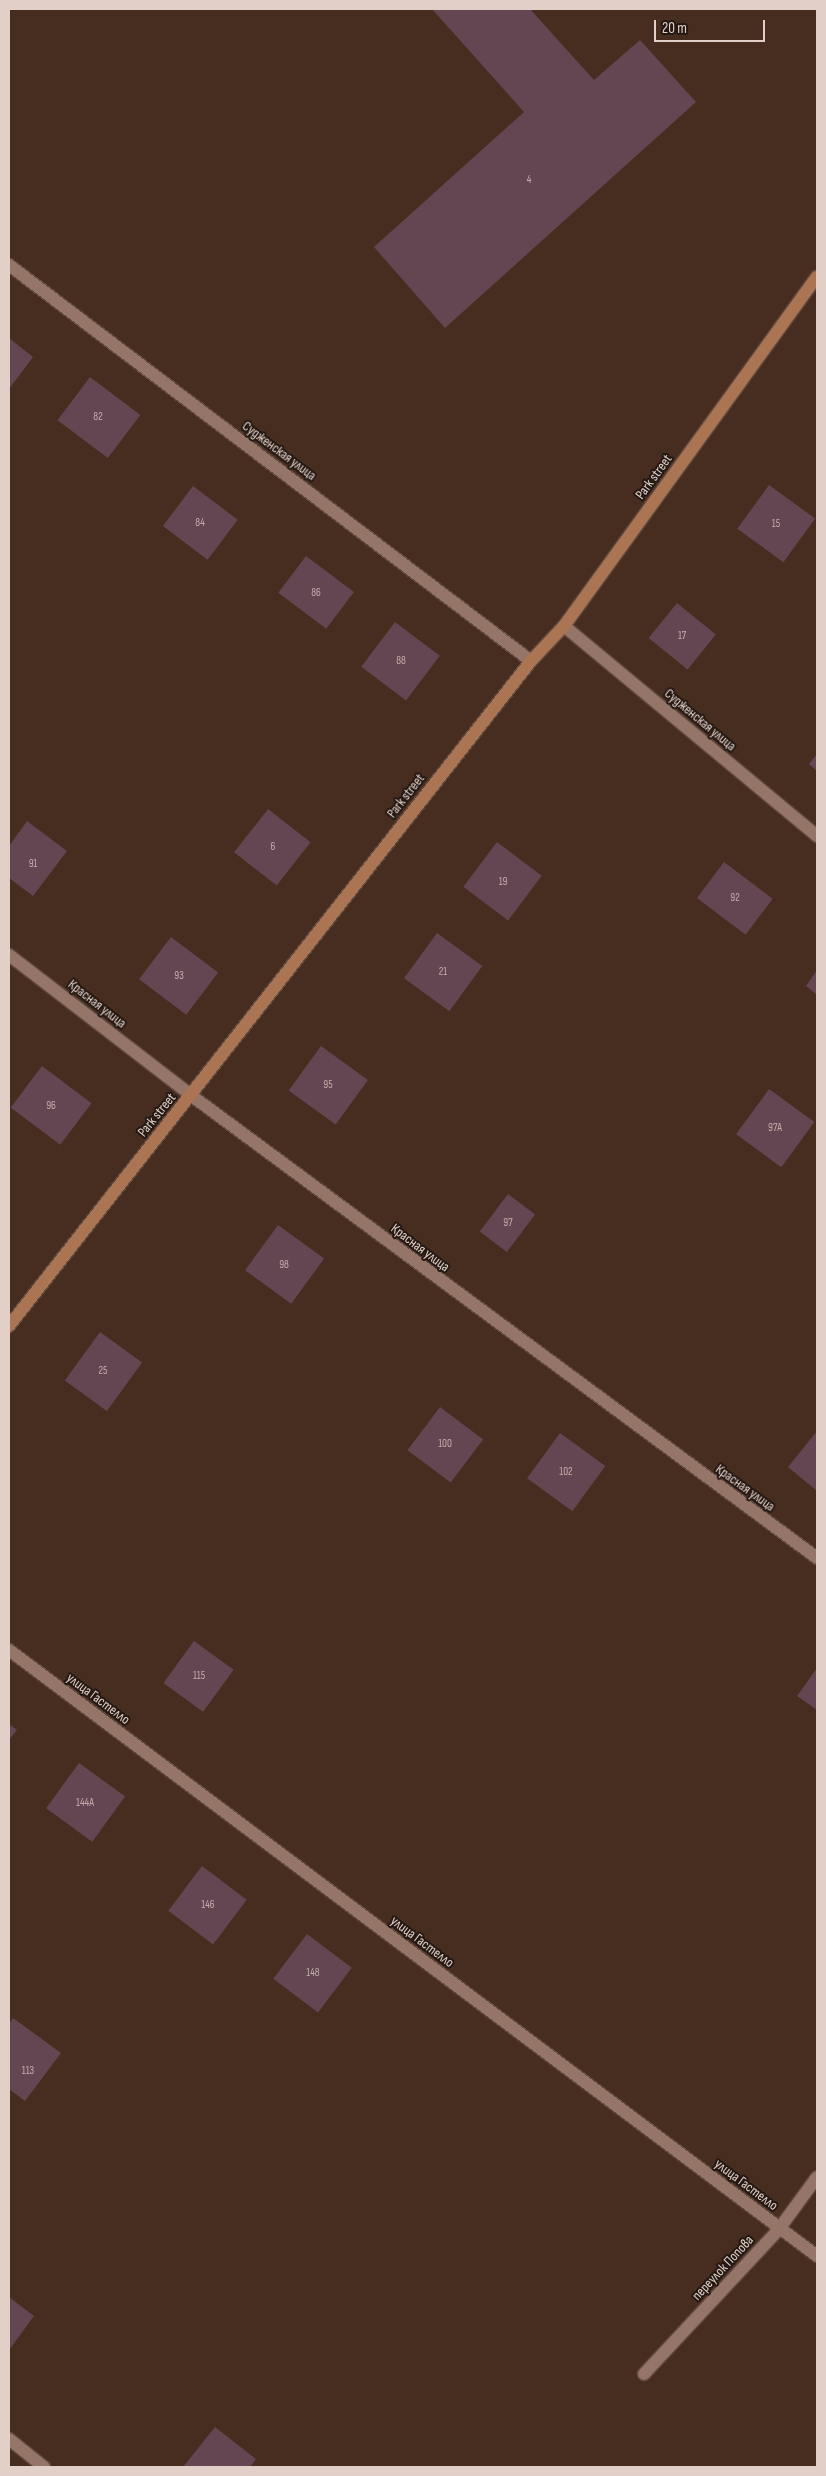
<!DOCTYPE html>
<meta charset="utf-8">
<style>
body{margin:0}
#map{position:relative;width:826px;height:2476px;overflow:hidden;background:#472c20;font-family:"Sofia Sans Condensed",sans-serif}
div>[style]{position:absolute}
.building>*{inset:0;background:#644653;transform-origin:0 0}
.roads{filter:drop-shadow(1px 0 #5f493e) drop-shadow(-1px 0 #5f493e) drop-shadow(0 1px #5f493e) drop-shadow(0 -1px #5f493e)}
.street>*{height:12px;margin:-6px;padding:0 6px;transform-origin:6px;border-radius:6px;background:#957568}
.secondary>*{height:12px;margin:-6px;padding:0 6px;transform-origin:6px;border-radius:6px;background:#ab7452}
span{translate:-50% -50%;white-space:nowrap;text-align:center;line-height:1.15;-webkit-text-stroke:4px #241813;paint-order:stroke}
.number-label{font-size:11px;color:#c2aeab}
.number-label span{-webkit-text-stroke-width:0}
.street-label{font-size:14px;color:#e2d0c8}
.frame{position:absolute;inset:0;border:10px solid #e2d0c8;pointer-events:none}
.scale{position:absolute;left:654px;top:20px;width:111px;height:22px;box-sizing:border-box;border:2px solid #e2d0c8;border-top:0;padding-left:6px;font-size:15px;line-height:18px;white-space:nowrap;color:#e2d0c8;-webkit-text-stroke:4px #241813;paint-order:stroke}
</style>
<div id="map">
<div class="building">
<i style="clip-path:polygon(432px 9px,530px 9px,594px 80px,640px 40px,696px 102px,445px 328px,374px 247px,524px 112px)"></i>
<i style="clip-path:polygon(9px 338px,33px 357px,9px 389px)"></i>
<i style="left:90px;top:377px;width:63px;height:54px;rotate:37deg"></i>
<i style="left:769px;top:485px;width:57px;height:54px;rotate:36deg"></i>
<i style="left:193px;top:486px;width:56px;height:50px;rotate:37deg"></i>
<i style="left:306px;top:556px;width:60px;height:46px;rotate:37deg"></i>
<i style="left:677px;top:603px;width:50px;height:45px;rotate:39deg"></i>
<i style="left:395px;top:622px;width:56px;height:56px;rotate:37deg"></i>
<i style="clip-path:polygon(817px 754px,817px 771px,809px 764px)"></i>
<i style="left:268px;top:809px;width:54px;height:55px;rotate:38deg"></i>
<i style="clip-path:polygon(27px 821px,67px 851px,33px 896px,9px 878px,9px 846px)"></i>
<i style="left:497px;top:842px;width:56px;height:56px;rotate:37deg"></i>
<i style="left:724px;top:862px;width:61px;height:45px;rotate:37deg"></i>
<i style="left:437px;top:933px;width:56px;height:56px;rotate:36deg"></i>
<i style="left:171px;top:937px;width:59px;height:53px;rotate:37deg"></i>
<i style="clip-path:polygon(817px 970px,817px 995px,806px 986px)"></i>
<i style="left:321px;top:1046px;width:58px;height:55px;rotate:36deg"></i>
<i style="left:42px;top:1066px;width:62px;height:52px;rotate:37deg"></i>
<i style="left:769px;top:1089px;width:56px;height:56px;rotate:36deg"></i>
<i style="left:508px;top:1194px;width:34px;height:47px;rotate:37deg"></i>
<i style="left:278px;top:1225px;width:57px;height:56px;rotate:36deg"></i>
<i style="left:100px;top:1332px;width:52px;height:60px;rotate:36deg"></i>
<i style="left:440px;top:1407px;width:54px;height:54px;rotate:37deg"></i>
<i style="clip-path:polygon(817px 1431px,817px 1491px,788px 1467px)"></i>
<i style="left:560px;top:1433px;width:56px;height:56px;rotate:36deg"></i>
<i style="left:194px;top:1641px;width:49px;height:52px;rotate:36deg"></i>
<i style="clip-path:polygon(817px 1668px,817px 1710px,797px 1696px)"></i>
<i style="clip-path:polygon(9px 1724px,17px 1730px,9px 1740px)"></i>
<i style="left:79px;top:1763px;width:57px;height:56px;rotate:36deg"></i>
<i style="left:202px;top:1866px;width:56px;height:56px;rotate:37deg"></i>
<i style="left:307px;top:1934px;width:56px;height:56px;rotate:37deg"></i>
<i style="clip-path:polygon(13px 2018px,61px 2053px,25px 2101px,9px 2089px,9px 2024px)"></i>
<i style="clip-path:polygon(9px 2297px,34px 2316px,9px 2350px)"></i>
<i style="clip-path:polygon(215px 2427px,256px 2459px,250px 2467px,183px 2467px)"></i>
</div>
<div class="roads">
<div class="street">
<i style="left:9px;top:265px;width:655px;rotate:37.18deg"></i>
<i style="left:564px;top:626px;width:329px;rotate:39.7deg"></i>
<i style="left:9px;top:955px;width:231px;rotate:37.6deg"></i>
<i style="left:192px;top:1096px;width:777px;rotate:36.47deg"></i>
<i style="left:9px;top:1650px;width:1010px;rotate:36.87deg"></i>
<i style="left:644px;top:2374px;width:198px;rotate:-47deg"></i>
<i style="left:779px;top:2229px;width:64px;rotate:-53.8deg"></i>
<i style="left:9px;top:2439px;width:45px;rotate:38.7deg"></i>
</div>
<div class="secondary">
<i style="left:9px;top:1326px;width:845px;rotate:-51.87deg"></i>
<i style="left:531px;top:661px;width:48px;rotate:-46.7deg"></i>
<i style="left:564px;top:626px;width:431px;rotate:-54.1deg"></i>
</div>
</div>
<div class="number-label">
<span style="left:529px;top:180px">4</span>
<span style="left:98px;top:417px">82</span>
<span style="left:200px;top:523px">84</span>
<span style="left:776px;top:524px">15</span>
<span style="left:316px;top:593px">86</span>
<span style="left:682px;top:636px">17</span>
<span style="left:401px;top:661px">88</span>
<span style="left:273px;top:847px">6</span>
<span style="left:33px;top:864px">91</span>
<span style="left:503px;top:882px">19</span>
<span style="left:735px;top:898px">92</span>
<span style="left:443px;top:972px">21</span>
<span style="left:179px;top:976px">93</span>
<span style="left:328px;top:1085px">95</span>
<span style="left:51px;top:1106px">96</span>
<span style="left:775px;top:1128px">97А</span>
<span style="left:508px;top:1223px">97</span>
<span style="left:284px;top:1265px">98</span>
<span style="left:103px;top:1371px">25</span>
<span style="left:445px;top:1444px">100</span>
<span style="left:566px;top:1472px">102</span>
<span style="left:199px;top:1676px">115</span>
<span style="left:85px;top:1803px">144А</span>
<span style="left:208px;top:1905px">146</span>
<span style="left:313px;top:1973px">148</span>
<span style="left:28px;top:2071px">113</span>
</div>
<div class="street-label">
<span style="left:279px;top:451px;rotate:37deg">Судженская улица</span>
<span style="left:654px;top:477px;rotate:-54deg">Park street</span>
<span style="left:700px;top:720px;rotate:40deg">Судженская улица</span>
<span style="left:406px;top:796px;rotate:-52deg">Park street</span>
<span style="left:97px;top:1004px;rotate:38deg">Красная улица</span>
<span style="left:157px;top:1115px;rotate:-51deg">Park street</span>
<span style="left:420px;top:1248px;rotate:37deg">Красная улица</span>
<span style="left:745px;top:1488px;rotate:36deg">Красная улица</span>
<span style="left:98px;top:1699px;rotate:37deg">улица Гастелло</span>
<span style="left:422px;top:1942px;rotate:37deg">улица Гастелло</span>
<span style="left:746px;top:2185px;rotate:37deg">улица Гастелло</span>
<span style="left:723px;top:2268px;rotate:-47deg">переулок Попова</span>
</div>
<div class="frame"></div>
<div class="scale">20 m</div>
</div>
